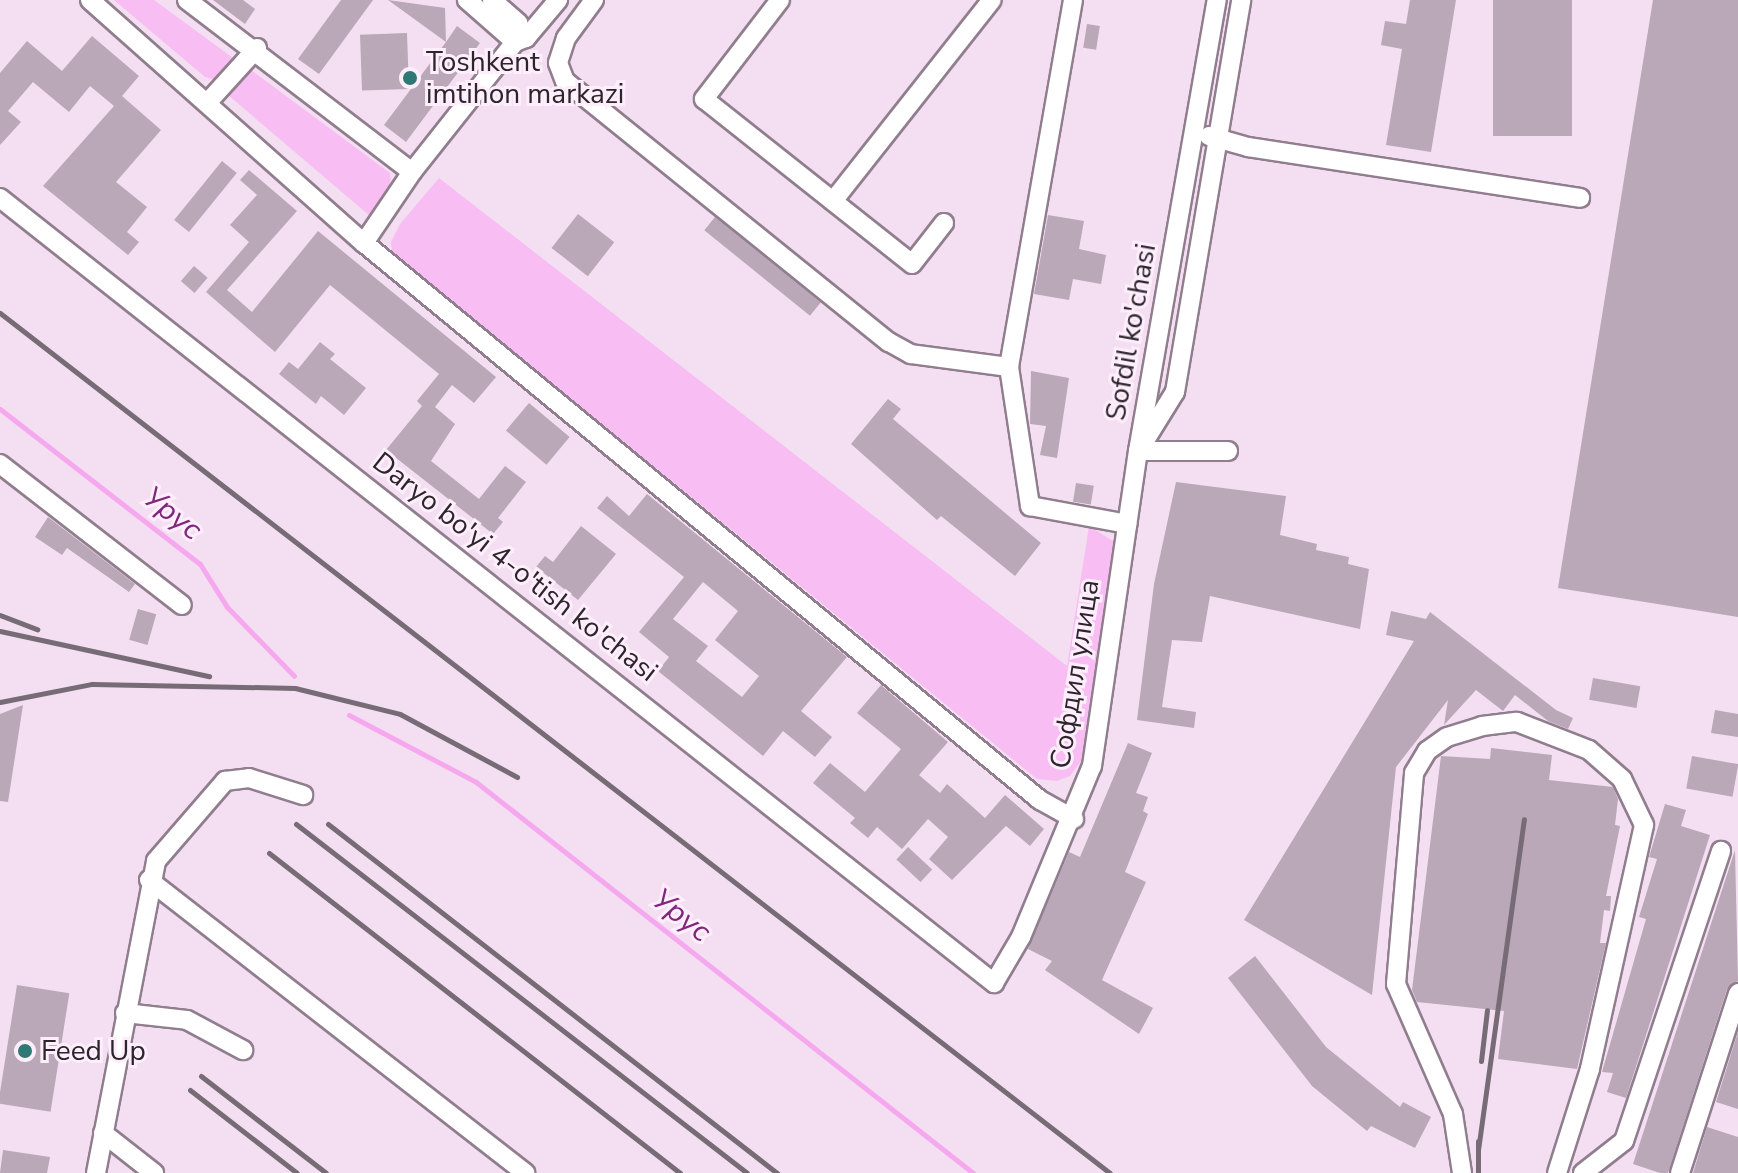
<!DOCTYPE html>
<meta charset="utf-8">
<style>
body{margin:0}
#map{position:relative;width:1738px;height:1173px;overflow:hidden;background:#f3dff1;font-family:"Nunito Sans",sans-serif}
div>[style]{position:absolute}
.green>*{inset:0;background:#f8bdf2}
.stream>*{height:5px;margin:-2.5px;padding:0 2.5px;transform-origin:2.5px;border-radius:2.5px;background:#f6a8ef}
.building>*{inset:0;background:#baa7b7;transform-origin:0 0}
.roads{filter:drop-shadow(2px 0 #907e8e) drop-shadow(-2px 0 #907e8e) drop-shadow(0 2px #907e8e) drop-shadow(0 -2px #907e8e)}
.minor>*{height:18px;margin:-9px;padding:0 9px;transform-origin:9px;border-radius:9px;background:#fff}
.rail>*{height:5px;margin:-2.5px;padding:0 2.5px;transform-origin:2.5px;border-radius:2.5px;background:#776b76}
.dots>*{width:22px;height:22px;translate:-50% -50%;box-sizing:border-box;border:4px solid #feeefc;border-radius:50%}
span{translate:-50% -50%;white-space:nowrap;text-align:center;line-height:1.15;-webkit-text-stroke:6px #feeefc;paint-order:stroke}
.poi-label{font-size:28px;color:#2c252c}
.left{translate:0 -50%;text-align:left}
.street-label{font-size:28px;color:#2c252c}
.water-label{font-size:30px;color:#80267c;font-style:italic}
</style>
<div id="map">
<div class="green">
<i style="clip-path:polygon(114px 0,154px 0,233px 58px,216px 80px,205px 77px)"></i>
<i style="clip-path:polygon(251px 70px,390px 173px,391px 190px,370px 216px,228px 95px)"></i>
<i style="clip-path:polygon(439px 178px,1067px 666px,1089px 526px,1116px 543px,1084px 757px,1070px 776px,1057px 781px,1037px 779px,392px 253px,391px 242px,400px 224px)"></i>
</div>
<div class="stream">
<i style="left:0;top:409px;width:253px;rotate:37.8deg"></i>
<i style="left:200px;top:564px;width:51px;rotate:57.9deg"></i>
<i style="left:227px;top:607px;width:96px;rotate:45.8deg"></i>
<i style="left:349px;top:715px;width:144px;rotate:27.8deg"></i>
<i style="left:476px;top:782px;width:632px;rotate:38.19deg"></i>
</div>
<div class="building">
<i style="clip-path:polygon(213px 0,243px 0,255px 9px,245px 24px)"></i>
<i style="clip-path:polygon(341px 0,373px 0,319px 74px,298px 59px)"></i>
<i style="clip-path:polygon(388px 0,445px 8px,446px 42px,457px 26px,480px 43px,406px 142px,384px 125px,446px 42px)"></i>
<i style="clip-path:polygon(1410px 0,1456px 0,1431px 152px,1386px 145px,1402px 49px,1381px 45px,1385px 21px,1406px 24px)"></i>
<i style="left:1493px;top:0;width:79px;height:136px"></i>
<i style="clip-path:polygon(1653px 0,1738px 0,1738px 617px,1558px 588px)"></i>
<i style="left:1087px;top:24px;width:13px;height:24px;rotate:9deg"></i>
<i style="left:407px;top:33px;width:56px;height:47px;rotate:88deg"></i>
<i style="clip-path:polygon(92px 36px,139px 76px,122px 96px,161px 130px,116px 182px,147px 207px,127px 232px,139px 242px,128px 255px,43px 186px,114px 106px,90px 86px,69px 112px,33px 82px,8px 111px,21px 122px,0 145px,0 73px,27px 41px,62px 71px)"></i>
<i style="left:222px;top:161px;width:19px;height:76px;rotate:39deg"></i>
<i style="clip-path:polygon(249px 170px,297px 211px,227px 290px,252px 312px,318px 231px,496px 377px,474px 403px,452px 385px,435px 407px,455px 424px,431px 461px,479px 499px,505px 466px,526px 482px,498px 518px,503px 522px,493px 534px,386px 450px,422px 406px,417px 401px,439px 374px,330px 285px,275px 352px,206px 292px,249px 242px,230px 225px,257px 195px,240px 180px)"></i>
<i style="left:578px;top:214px;width:46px;height:43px;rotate:38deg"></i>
<i style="clip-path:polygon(1048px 215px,1084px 221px,1079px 249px,1106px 255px,1101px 284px,1073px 279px,1069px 300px,1034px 294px)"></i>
<i style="left:715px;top:217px;width:136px;height:17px;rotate:39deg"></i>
<i style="left:194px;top:266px;width:18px;height:20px;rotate:41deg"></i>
<i style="clip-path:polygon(320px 342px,335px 354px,330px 359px,366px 388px,344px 415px,321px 396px,316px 404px,279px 374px,289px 362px,298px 369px)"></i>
<i style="clip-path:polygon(1031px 371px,1069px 378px,1057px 458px,1040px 455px,1046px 426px,1030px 424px)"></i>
<i style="clip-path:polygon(888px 399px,901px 409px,893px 419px,1041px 543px,1015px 576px,941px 516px,937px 520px,851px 444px)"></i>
<i style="left:529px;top:403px;width:53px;height:36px;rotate:40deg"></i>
<i style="clip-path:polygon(1176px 482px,1286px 496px,1280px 535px,1317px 544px,1316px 550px,1349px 557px,1348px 564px,1369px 569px,1360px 629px,1210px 596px,1202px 642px,1172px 640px,1162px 707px,1196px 712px,1194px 728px,1137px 720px,1154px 584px)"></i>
<i style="left:1076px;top:483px;width:18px;height:19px;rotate:9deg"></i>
<i style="clip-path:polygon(evenodd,647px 494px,847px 657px,801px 711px,832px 737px,815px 757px,783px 731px,763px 756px,658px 671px,669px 657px,639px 632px,684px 577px,597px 508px,607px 496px,629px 516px,647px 494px,703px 582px,738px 611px,715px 640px,759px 676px,742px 697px,696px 661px,708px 646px,673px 619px,703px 582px)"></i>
<i style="clip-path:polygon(48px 517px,135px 584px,129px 592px,67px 548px,62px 555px,35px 537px)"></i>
<i style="clip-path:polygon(581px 526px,616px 554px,578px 600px,536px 567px,545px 556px,553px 562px)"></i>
<i style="left:138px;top:609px;width:19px;height:32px;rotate:16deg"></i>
<i style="clip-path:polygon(1391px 611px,1426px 619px,1430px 612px,1556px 710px,1573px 718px,1568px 729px,1548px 721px,1515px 695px,1503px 711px,1476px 690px,1444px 725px,1448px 700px,1396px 767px,1372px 995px,1244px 920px,1414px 641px,1386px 635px)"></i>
<i style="left:1593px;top:678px;width:48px;height:22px;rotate:10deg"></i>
<i style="clip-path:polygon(881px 685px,948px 742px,919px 775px,940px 793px,947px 784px,985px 818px,1005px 795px,1044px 829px,1030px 846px,1006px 826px,952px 880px,929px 859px,948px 837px,928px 819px,902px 849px,877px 827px,868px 838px,850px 823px,855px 818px,813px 783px,830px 763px,865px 792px,901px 749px,857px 713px)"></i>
<i style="clip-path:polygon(23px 705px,8px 802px,0 801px,0 714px)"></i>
<i style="clip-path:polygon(1715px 710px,1738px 714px,1738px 737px,1711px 733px)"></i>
<i style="clip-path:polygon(1128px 743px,1152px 753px,1136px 793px,1148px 797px,1143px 811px,1148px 814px,1125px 872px,1146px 882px,1102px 980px,1153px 1008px,1139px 1034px,1045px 970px,1052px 961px,1028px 949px,1069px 852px,1080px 857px)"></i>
<i style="clip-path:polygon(1491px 748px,1552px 755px,1549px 780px,1613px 787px,1618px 799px,1615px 825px,1620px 826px,1606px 896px,1611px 896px,1610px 911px,1604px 910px,1600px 943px,1606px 943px,1577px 1069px,1498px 1059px,1504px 1011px,1417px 1002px,1412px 990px,1441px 756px,1490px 759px)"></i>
<i style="left:1692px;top:756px;width:47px;height:33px;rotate:10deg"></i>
<i style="clip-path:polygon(1665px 804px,1686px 810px,1681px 826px,1710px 835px,1626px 1098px,1607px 1092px,1613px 1073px,1602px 1072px,1646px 919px,1639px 917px,1657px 859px,1649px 857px)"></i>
<i style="left:908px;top:847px;width:33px;height:17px;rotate:43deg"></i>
<i style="clip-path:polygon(1735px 850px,1738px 981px,1727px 989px,1668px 1173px,1660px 1173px,1633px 1164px)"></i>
<i style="clip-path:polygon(1255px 956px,1326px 1047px,1400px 1107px,1403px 1102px,1431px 1117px,1415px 1148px,1371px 1126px,1367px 1131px,1312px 1086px,1228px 978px)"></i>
<i style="left:17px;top:985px;width:53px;height:120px;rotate:9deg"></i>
<i style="clip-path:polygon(1738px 1032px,1738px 1109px,1716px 1102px)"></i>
<i style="clip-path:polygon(1707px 1127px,1738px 1137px,1738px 1173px,1693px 1173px)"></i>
<i style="clip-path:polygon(3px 1150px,50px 1157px,47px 1173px,0 1173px)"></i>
</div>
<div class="roads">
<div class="minor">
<i style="left:90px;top:0;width:366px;rotate:41.6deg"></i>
<i style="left:364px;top:243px;width:876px;rotate:39.49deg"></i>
<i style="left:1040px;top:800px;width:39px;rotate:29deg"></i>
<i style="left:187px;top:0;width:283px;rotate:37.4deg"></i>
<i style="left:412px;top:172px;width:86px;rotate:124.1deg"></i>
<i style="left:492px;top:0;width:35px;rotate:41deg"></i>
<i style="left:518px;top:23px;width:16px;rotate:135deg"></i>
<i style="left:594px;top:0;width:47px;rotate:126.4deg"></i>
<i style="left:566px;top:38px;width:26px;rotate:108deg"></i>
<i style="left:558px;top:63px;width:19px;rotate:69deg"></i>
<i style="left:565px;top:81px;width:416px;rotate:38.9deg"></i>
<i style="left:889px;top:342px;width:25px;rotate:29deg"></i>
<i style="left:911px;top:354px;width:99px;rotate:7.6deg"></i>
<i style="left:780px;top:0;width:125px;rotate:127.5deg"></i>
<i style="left:704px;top:99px;width:265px;rotate:38.4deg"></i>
<i style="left:912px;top:264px;width:52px;rotate:-52deg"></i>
<i style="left:1073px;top:0;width:373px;rotate:99.9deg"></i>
<i style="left:1009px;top:367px;width:141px;rotate:81.4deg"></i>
<i style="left:1030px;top:506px;width:99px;rotate:10.5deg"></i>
<i style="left:515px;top:42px;width:12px;rotate:-20deg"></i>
<i style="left:526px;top:38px;width:50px;rotate:-49.9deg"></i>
<i style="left:208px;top:102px;width:73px;rotate:-47.8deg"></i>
<i style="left:1209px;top:136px;width:41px;rotate:15.8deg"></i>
<i style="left:1248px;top:147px;width:336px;rotate:8.7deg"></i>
<i style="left:412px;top:172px;width:166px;rotate:-51.6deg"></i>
<i style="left:515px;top:42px;width:64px;rotate:-138.8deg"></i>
<i style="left:0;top:198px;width:1267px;rotate:38.3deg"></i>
<i style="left:994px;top:983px;width:53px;rotate:-59.6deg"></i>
<i style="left:1021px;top:937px;width:185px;rotate:-67.5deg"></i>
<i style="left:1092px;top:766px;width:318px;rotate:-81.7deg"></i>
<i style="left:1138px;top:451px;width:458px;rotate:-80.1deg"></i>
<i style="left:833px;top:201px;width:256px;rotate:-51.7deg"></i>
<i style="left:1144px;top:442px;width:59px;rotate:-58.2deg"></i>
<i style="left:1175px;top:392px;width:398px;rotate:-80.4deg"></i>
<i style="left:1138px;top:451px;width:90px"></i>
<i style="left:0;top:464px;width:230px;rotate:37.8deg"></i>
<i style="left:149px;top:880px;width:477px;rotate:37.9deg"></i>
<i style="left:125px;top:1013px;width:62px;rotate:6.4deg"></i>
<i style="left:187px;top:1020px;width:64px;rotate:28.2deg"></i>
<i style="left:103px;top:1133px;width:65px;rotate:38.1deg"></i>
<i style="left:96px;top:1173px;width:318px;rotate:-79.1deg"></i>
<i style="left:156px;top:861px;width:106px;rotate:-49.2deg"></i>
<i style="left:225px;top:781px;width:24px;rotate:-7deg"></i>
<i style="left:249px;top:778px;width:57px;rotate:17.5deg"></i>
<i style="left:1462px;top:1173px;width:60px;rotate:-98.7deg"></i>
<i style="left:1453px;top:1114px;width:142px;rotate:-113.7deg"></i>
<i style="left:1396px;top:984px;width:212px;rotate:-85.1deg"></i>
<i style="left:1414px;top:773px;width:26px;rotate:-59deg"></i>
<i style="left:1427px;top:751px;width:24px;rotate:-35deg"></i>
<i style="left:1447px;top:737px;width:37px;rotate:-17deg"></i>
<i style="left:1482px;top:726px;width:35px;rotate:-7deg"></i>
<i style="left:1517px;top:722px;width:77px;rotate:21.3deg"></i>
<i style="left:1589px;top:750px;width:44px;rotate:41.3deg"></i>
<i style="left:1622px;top:779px;width:51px;rotate:64.4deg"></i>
<i style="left:1644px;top:825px;width:250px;rotate:102.5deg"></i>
<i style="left:1590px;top:1069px;width:109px;rotate:107.6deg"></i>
<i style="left:1583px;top:1173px;width:52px;rotate:-38deg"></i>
<i style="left:1624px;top:1141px;width:306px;rotate:-71.5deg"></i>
<i style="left:1680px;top:1173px;width:189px;rotate:-72.1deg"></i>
</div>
</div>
<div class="rail">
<i style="left:0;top:313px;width:1404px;rotate:37.77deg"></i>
<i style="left:0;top:615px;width:40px;rotate:21deg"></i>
<i style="left:0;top:631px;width:214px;rotate:12.2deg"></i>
<i style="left:0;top:702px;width:94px;rotate:-11.1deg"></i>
<i style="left:92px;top:684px;width:203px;rotate:1.1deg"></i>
<i style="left:295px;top:688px;width:108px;rotate:13.9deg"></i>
<i style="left:400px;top:714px;width:133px;rotate:28.3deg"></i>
<i style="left:296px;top:824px;width:570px;rotate:37.73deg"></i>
<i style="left:328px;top:824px;width:569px;rotate:37.86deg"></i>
<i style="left:269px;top:853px;width:521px;rotate:37.9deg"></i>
<i style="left:1481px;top:1061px;width:51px;rotate:-83.3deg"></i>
<i style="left:201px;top:1076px;width:158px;rotate:37.8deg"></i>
<i style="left:190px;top:1090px;width:135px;rotate:37.8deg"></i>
<i style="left:1478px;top:1141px;width:32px;rotate:90deg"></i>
<i style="left:1478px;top:1150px;width:334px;rotate:-82.1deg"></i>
</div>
<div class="dots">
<i style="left:410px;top:78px;background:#2e7876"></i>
<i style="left:25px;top:1051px;background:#2e7876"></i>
</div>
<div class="poi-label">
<span class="left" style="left:426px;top:78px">Toshkent<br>imtihon markazi</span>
<span class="left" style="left:41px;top:1051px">Feed Up</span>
</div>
<div class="street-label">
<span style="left:1131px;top:332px;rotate:-80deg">Sofdil ko'chasi</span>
<span style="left:515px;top:567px;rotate:38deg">Daryo bo'yi 4-o'tish ko'chasi</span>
<span style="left:1075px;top:674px;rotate:-81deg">Софдил улица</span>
</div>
<div class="water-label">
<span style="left:172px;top:514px;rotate:38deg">Урус</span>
<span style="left:681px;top:916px;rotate:38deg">Урус</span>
</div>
</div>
